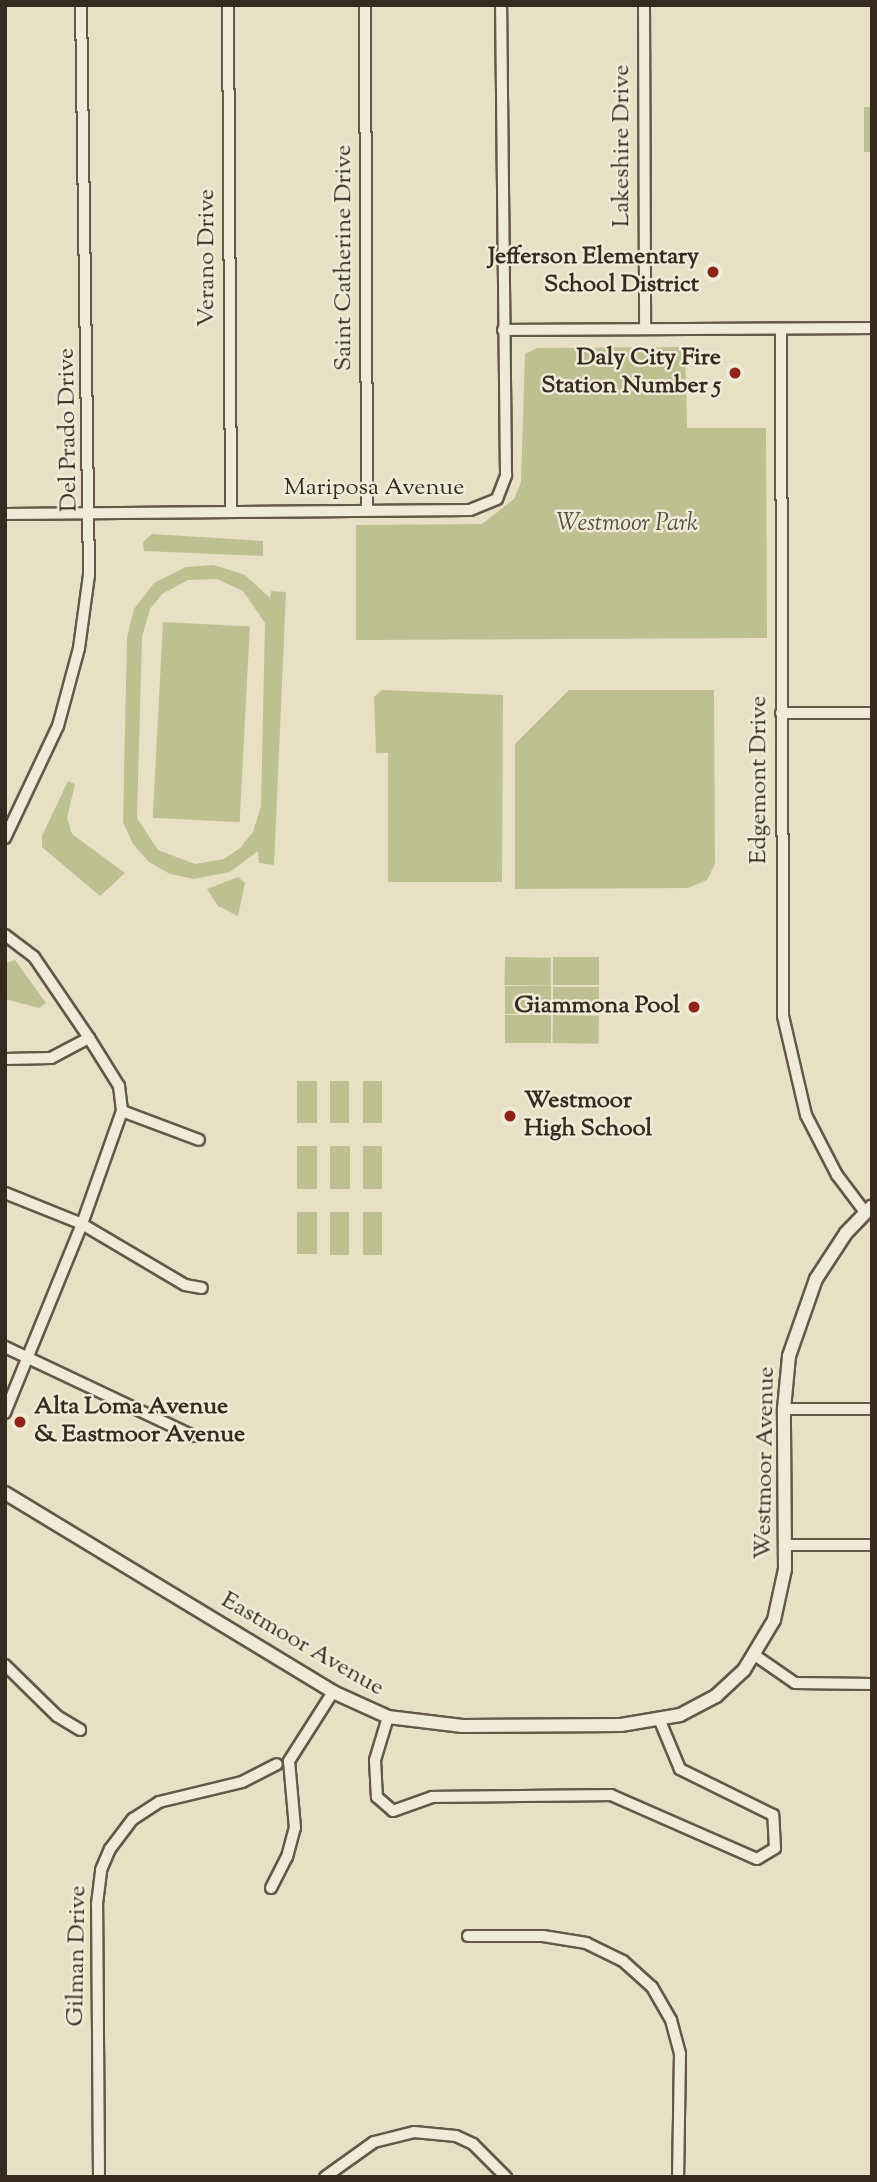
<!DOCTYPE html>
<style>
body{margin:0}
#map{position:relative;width:877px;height:2182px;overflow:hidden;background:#e8e0c5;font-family:"Sorts Mill Goudy",serif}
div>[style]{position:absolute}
.green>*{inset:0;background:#bdc090;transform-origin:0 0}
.roads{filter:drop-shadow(2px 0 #635849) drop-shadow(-2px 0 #635849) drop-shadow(0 2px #635849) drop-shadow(0 -2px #635849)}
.minor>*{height:10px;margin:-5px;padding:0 5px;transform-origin:5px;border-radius:5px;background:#f0ebd9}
.tertiary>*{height:12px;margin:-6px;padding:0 6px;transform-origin:6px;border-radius:6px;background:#f0ebd9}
.dots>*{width:19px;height:19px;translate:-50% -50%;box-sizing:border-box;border:4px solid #f0ebd9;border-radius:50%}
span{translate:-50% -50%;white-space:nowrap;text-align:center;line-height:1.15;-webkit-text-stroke:5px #f0ebd9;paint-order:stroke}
.street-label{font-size:24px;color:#372b20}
.poi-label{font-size:24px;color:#372b20;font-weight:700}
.right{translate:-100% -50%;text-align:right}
.left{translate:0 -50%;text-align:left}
.park-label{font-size:24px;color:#58503c;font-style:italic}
.frame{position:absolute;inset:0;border:7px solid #372b20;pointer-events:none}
</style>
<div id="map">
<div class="green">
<i style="left:864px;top:107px;width:8px;height:45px"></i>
<i style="clip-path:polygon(685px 347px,687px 428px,766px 428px,767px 638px,356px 640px,356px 525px,482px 524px,514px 499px,521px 482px,525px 354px,537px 348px)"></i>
<i style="clip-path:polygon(152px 534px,263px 541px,263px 556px,144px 551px,143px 542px)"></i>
<i style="clip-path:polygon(evenodd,214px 565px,245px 575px,270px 598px,271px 591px,286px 592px,274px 865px,259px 863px,258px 851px,230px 872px,194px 879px,170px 874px,149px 862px,133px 844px,123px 822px,127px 637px,134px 609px,154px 583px,186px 567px,214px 565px,217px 579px,243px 591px,265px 623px,261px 806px,253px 832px,240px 848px,224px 859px,195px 864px,158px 850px,137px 818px,142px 637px,150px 609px,162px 594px,188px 580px,217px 579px)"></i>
<i style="left:163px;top:622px;width:87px;height:196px;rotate:3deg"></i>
<i style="clip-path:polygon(382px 690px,503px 695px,502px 882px,388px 882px,388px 753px,376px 753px,374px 697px)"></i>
<i style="clip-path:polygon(569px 690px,714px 690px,715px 864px,707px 880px,688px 888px,515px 889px,515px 744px)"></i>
<i style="clip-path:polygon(68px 781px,75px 784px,67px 818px,72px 834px,125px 873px,100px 896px,42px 847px,42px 836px)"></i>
<i style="clip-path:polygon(238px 877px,245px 883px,238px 916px,218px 906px,207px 889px)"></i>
<i style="left:505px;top:957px;width:46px;height:28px;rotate:1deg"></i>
<i style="left:553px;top:957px;width:46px;height:28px"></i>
<i style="clip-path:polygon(15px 960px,46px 1003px,39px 1008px,5px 999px,6px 963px)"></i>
<i style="left:505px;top:986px;width:46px;height:28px"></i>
<i style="left:553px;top:987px;width:46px;height:27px"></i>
<i style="left:505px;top:1015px;width:46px;height:28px"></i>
<i style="left:553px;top:1015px;width:46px;height:28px;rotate:1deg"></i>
<i style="left:297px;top:1081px;width:20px;height:42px"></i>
<i style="left:330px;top:1081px;width:19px;height:42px"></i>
<i style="left:363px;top:1081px;width:19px;height:42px"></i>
<i style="left:297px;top:1146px;width:20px;height:43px"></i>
<i style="left:330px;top:1146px;width:20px;height:43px"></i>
<i style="left:363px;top:1146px;width:19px;height:43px"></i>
<i style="left:297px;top:1212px;width:20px;height:42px"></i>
<i style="left:330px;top:1212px;width:19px;height:43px"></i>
<i style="left:363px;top:1212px;width:19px;height:43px"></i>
</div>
<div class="roads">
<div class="minor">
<i style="left:228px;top:5px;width:506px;rotate:89.66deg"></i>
<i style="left:365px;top:5px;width:505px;rotate:89.77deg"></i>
<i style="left:644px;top:5px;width:324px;rotate:89.8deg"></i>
<i style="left:781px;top:329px;width:687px;rotate:89.83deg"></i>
<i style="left:783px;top:1016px;width:102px;rotate:76.9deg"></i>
<i style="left:806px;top:1115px;width:68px;rotate:62.7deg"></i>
<i style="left:837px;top:1175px;width:46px;rotate:52.9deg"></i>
<i style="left:503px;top:330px;width:369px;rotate:-0.3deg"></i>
<i style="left:5px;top:514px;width:465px;rotate:-0.5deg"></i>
<i style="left:470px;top:510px;width:29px;rotate:-22deg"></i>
<i style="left:497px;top:499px;width:26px;rotate:-69deg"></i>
<i style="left:506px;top:475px;width:470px;rotate:-90.6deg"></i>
<i style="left:781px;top:713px;width:91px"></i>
<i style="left:5px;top:838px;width:124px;rotate:-64.7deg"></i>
<i style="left:58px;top:726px;width:81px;rotate:-74.9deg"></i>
<i style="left:79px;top:648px;width:74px;rotate:-82.2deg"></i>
<i style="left:89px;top:575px;width:570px;rotate:-90.8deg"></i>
<i style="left:5px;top:935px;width:36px;rotate:37deg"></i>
<i style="left:34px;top:957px;width:98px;rotate:55.8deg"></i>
<i style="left:89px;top:1038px;width:57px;rotate:58deg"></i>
<i style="left:119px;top:1086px;width:25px;rotate:83deg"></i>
<i style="left:122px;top:1111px;width:120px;rotate:109.5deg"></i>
<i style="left:82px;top:1224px;width:204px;rotate:112.2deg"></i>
<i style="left:5px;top:1059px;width:46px;rotate:-1.2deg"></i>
<i style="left:51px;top:1058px;width:43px;rotate:-27.8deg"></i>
<i style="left:122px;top:1111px;width:82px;rotate:20.6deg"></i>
<i style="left:5px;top:1193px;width:83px;rotate:21.9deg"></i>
<i style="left:82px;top:1224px;width:120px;rotate:30.6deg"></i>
<i style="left:185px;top:1285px;width:17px;rotate:10deg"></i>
<i style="left:5px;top:1347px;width:208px;rotate:25.3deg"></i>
<i style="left:784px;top:1409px;width:88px"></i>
<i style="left:785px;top:1545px;width:87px"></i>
<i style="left:756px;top:1656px;width:47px;rotate:34.7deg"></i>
<i style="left:795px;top:1683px;width:77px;rotate:0.7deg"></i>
<i style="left:5px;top:1665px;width:73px;rotate:44.4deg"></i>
<i style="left:57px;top:1716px;width:27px;rotate:31deg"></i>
<i style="left:388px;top:1717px;width:45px;rotate:106.8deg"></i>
<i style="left:375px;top:1760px;width:37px;rotate:87deg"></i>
<i style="left:377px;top:1797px;width:21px;rotate:41deg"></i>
<i style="left:393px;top:1811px;width:41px;rotate:-19.7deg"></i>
<i style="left:432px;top:1797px;width:179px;rotate:-0.6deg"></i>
<i style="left:611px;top:1795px;width:159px;rotate:23.7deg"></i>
<i style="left:757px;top:1859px;width:21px;rotate:-31deg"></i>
<i style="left:775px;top:1848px;width:33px;rotate:-93deg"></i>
<i style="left:773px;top:1815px;width:104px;rotate:-153.7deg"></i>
<i style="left:680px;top:1769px;width:52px;rotate:-112.6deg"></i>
<i style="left:271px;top:1888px;width:35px;rotate:-63deg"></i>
<i style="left:287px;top:1857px;width:30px;rotate:-75deg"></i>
<i style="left:295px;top:1828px;width:67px;rotate:-95.1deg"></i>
<i style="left:289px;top:1761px;width:82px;rotate:-57.5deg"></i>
<i style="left:468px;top:1936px;width:75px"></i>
<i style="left:543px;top:1936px;width:44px;rotate:9.2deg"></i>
<i style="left:586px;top:1943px;width:41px;rotate:25.9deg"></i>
<i style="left:623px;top:1961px;width:39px;rotate:42deg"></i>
<i style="left:652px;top:1987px;width:38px;rotate:60deg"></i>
<i style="left:671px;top:2020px;width:35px;rotate:75deg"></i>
<i style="left:680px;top:2054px;width:123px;rotate:90.9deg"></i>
<i style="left:99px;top:2177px;width:273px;rotate:-90.4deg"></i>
<i style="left:97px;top:1904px;width:34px;rotate:-83deg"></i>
<i style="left:101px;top:1870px;width:23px;rotate:-67deg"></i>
<i style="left:110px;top:1849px;width:38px;rotate:-53deg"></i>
<i style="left:133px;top:1819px;width:31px;rotate:-33deg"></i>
<i style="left:159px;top:1802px;width:85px;rotate:-13.5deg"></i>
<i style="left:242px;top:1782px;width:39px;rotate:-27deg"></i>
<i style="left:325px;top:2177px;width:60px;rotate:-35.5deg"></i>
<i style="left:374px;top:2142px;width:41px;rotate:-14deg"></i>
<i style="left:414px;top:2132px;width:42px;rotate:5.4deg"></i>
<i style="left:456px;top:2136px;width:19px;rotate:25deg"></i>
<i style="left:473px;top:2144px;width:47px;rotate:45deg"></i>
</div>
<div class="tertiary">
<i style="left:5px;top:1493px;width:384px;rotate:31.2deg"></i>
<i style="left:333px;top:1692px;width:60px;rotate:24.4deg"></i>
<i style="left:388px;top:1717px;width:75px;rotate:6.9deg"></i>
<i style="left:462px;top:1726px;width:159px;rotate:-0.4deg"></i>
<i style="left:621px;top:1725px;width:60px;rotate:-9.6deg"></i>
<i style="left:680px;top:1715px;width:41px;rotate:-27.8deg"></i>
<i style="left:716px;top:1696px;width:38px;rotate:-43deg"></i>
<i style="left:744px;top:1670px;width:58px;rotate:-59deg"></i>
<i style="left:774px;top:1620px;width:52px;rotate:-77.8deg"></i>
<i style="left:785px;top:1569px;width:160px;rotate:-90.4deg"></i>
<i style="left:784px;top:1409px;width:53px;rotate:-84.6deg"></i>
<i style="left:789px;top:1356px;width:82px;rotate:-70.7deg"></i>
<i style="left:816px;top:1279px;width:55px;rotate:-56.9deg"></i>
<i style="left:846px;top:1233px;width:37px;rotate:-46deg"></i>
</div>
</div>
<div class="dots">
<i style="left:713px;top:272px;background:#8f2418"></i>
<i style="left:735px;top:373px;background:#8f2418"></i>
<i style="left:694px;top:1007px;background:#8f2418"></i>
<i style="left:510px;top:1116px;background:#8f2418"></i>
<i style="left:20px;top:1422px;background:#8f2418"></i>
</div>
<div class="street-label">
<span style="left:623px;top:146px;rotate:-90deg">Lakeshire Drive</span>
<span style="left:208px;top:258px;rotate:-90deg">Verano Drive</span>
<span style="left:345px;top:258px;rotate:-90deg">Saint Catherine Drive</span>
<span style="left:69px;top:430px;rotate:-91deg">Del Prado Drive</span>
<span style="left:374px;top:489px">Mariposa Avenue</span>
<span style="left:760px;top:780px;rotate:-90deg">Edgemont Drive</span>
<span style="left:766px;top:1463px;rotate:-89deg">Westmoor Avenue</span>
<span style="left:302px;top:1645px;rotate:30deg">Eastmoor Avenue</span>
<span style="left:78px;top:1956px;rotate:-89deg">Gilman Drive</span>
</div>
<div class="poi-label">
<span class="right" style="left:699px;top:272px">Jefferson Elementary<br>School District</span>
<span class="right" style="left:721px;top:373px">Daly City Fire<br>Station Number 5</span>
<span class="right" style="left:680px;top:1007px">Giammona Pool</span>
<span class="left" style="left:524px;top:1116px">Westmoor<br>High School</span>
<span class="left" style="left:34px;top:1422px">Alta Loma Avenue<br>&amp; Eastmoor Avenue</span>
</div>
<div class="park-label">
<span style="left:627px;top:525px">Westmoor Park</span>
</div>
<div class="frame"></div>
</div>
